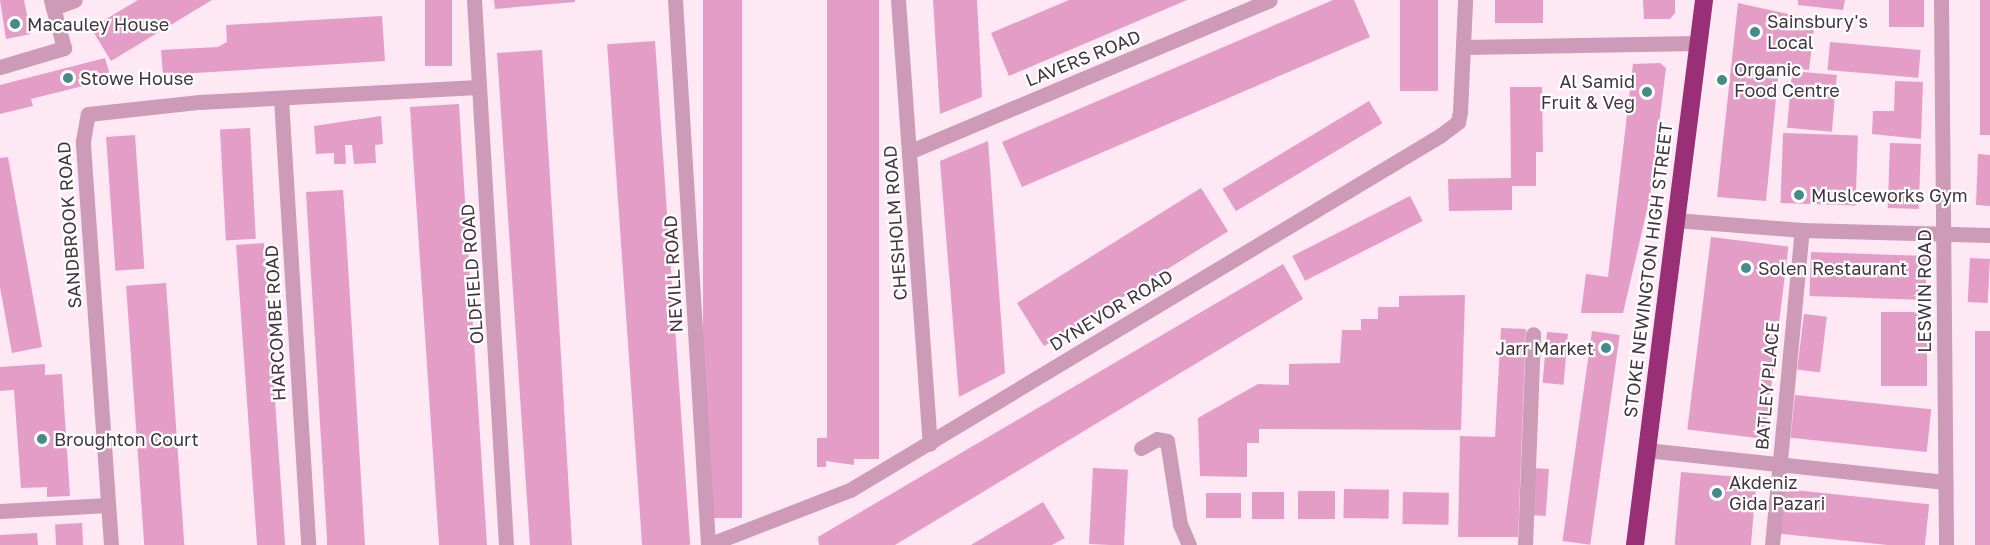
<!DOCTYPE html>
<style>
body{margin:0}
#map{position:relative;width:1990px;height:545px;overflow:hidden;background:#fde8f3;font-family:"Golos Text",sans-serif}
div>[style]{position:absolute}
.building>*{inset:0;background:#e49dc7;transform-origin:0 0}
.street>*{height:15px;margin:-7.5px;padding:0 7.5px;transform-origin:7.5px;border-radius:7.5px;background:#cd9ab7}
.highway>*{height:18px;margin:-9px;padding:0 9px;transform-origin:9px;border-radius:9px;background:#992f76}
.dots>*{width:16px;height:16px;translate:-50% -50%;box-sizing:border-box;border:3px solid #fff;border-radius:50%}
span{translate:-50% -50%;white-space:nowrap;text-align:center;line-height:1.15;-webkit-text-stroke:4.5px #fff;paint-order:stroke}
.poi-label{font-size:18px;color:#43363d}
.left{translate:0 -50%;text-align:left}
.right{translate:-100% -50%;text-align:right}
.street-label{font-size:18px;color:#43363d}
</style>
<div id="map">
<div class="building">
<i style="clip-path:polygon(0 0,24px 0,31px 34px,6px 39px)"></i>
<i style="clip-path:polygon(138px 0,212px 0,111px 61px,91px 28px)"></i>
<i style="left:425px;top:0;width:27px;height:66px"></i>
<i style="clip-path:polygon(494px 0,575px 0,575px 2px,495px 9px)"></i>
<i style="left:703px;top:0;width:39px;height:518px"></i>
<i style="left:827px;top:0;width:52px;height:459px"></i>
<i style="clip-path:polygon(933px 0,977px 0,982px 97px,940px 114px)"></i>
<i style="clip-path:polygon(1069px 0,1187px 0,1009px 76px,991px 33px)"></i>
<i style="clip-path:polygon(1333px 0,1354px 0,1370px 37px,1022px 187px,1002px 142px)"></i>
<i style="left:1400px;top:0;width:38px;height:91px"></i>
<i style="left:1495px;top:0;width:48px;height:23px"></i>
<i style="clip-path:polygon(1643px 0,1675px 0,1675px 13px,1670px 19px,1644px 19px)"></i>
<i style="clip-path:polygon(1798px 0,1845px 0,1843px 10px,1798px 5px)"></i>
<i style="left:1889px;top:0;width:35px;height:27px"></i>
<i style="left:1980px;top:0;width:10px;height:135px"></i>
<i style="clip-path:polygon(1738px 3px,1815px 20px,1809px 70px,1779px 67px,1766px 201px,1717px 197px)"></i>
<i style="clip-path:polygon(382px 16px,385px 61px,163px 75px,161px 50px,218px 47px,227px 42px,226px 25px)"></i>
<i style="left:655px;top:41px;width:505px;height:48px;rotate:86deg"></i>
<i style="left:1830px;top:42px;width:91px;height:28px;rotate:5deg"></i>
<i style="clip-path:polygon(542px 50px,560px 339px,572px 545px,530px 545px,497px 53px)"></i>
<i style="clip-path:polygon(105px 58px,111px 79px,31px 99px,33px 106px,0 114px,0 85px)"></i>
<i style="clip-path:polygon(1660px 63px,1666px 68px,1650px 197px,1623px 313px,1581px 313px,1586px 274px,1608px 277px,1633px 64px)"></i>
<i style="left:1792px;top:71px;width:45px;height:57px;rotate:5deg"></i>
<i style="clip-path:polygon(1895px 81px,1923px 82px,1921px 139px,1872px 134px,1873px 111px,1894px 111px)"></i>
<i style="clip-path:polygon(1510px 87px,1542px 87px,1543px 152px,1536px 152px,1536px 186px,1512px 186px,1512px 210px,1449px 211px,1448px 179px,1511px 178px)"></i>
<i style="left:1369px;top:101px;width:26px;height:171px;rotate:59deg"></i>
<i style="clip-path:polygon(459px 104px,462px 153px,487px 545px,439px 545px,412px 140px,410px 107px)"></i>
<i style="clip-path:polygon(381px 116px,383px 144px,375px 145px,376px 163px,354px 164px,352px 145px,345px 145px,346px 164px,334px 164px,334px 153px,316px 154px,314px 126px)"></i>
<i style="left:250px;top:128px;width:111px;height:30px;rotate:87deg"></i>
<i style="left:1783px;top:133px;width:75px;height:70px;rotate:2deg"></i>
<i style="left:135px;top:135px;width:134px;height:29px;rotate:86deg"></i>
<i style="clip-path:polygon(988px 141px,1005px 373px,959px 397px,940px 161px)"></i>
<i style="left:1890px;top:143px;width:31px;height:65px;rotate:2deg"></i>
<i style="clip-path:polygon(1978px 154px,1990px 155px,1990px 206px,1976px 205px)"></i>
<i style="clip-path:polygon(8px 157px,42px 347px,12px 353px,0 287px,0 158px)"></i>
<i style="left:1201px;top:188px;width:51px;height:217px;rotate:58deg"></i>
<i style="clip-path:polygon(343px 190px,346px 232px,365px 545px,327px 545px,327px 538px,306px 192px)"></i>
<i style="left:1410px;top:196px;width:28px;height:132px;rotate:63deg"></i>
<i style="left:1711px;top:237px;width:78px;height:194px;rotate:7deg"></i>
<i style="left:264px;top:243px;width:303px;height:28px;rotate:86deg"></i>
<i style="left:1811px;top:252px;width:116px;height:44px;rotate:2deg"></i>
<i style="left:1970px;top:258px;width:20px;height:44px;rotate:3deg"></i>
<i style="clip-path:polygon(1283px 264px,1303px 299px,895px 545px,819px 545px,818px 537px)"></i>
<i style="left:166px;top:283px;width:263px;height:40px;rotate:86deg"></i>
<i style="clip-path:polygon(1465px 295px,1461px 430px,1259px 429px,1259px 443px,1247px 443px,1247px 477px,1200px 476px,1198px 418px,1258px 384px,1289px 385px,1289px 364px,1340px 363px,1342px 330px,1361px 330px,1361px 319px,1378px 319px,1378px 307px,1399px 307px,1399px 296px)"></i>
<i style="left:1881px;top:312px;width:46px;height:74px"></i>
<i style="left:1804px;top:314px;width:23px;height:56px;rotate:7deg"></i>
<i style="clip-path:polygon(1501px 328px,1526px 329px,1518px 537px,1458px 537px,1460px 436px,1495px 437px)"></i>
<i style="left:1592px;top:331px;width:28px;height:212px;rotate:8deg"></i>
<i style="left:1975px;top:331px;width:15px;height:214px"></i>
<i style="left:1547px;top:332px;width:21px;height:51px;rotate:5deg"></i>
<i style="clip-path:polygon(45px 364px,45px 375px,62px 374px,70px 496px,47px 497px,47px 487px,21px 488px,14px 390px,0 391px,0 367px)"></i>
<i style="left:1795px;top:395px;width:137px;height:43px;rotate:6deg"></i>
<i style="clip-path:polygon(854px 437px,854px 465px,826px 461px,826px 467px,817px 467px,817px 438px)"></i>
<i style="left:1093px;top:468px;width:35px;height:76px;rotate:3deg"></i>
<i style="left:1533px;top:468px;width:16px;height:47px;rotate:4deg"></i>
<i style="left:1681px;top:472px;width:76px;height:73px;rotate:5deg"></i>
<i style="left:1344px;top:489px;width:45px;height:29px;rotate:1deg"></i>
<i style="left:1785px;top:489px;width:145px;height:45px;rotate:6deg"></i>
<i style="left:1298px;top:491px;width:37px;height:28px"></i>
<i style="left:1252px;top:492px;width:32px;height:27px"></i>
<i style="left:1403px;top:492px;width:46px;height:32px;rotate:1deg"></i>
<i style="left:1241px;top:493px;width:25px;height:35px;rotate:90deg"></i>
<i style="clip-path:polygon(1043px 502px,1065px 538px,1052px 545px,971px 545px)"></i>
<i style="left:82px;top:523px;width:22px;height:27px;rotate:87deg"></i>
<i style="clip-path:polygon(37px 533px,38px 545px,0 545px,0 535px)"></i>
</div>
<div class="street">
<i style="left:474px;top:0;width:546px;rotate:86.64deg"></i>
<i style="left:675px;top:0;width:546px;rotate:86.53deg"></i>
<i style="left:708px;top:545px;width:152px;rotate:-21.2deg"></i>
<i style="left:850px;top:490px;width:689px;rotate:-30.99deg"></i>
<i style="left:1441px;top:135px;width:21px;rotate:-37deg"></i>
<i style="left:1458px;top:122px;width:10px;rotate:-79deg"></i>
<i style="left:1460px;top:112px;width:112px;rotate:-87.4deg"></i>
<i style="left:898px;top:0;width:445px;rotate:85.9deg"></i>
<i style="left:1941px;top:0;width:545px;rotate:89.47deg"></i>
<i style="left:53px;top:8px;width:23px;rotate:-20deg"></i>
<i style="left:1463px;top:47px;width:235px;rotate:-1deg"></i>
<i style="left:0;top:67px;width:67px;rotate:-16.5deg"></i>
<i style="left:64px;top:48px;width:50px;rotate:-105.2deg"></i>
<i style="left:281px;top:99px;width:447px;rotate:86.5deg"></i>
<i style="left:911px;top:151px;width:389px;rotate:-22.8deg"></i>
<i style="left:1675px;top:220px;width:127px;rotate:4.5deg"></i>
<i style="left:1802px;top:230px;width:188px;rotate:1.5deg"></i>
<i style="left:1141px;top:448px;width:18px;rotate:-29deg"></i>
<i style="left:1157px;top:439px;width:10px;rotate:11deg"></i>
<i style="left:1167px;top:441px;width:84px;rotate:81.1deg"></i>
<i style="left:1180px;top:524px;width:23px;rotate:67deg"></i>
<i style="left:1646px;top:450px;width:301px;rotate:6.1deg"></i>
<i style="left:0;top:511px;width:108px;rotate:-3.2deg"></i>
<i style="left:111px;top:545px;width:405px;rotate:-94deg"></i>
<i style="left:83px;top:141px;width:27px;rotate:-80deg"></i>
<i style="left:88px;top:114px;width:112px;rotate:-6.2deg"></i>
<i style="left:199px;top:102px;width:279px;rotate:-3.1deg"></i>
<i style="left:1525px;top:545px;width:211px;rotate:-87.8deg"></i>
<i style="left:1772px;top:545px;width:316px;rotate:-84.6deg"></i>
</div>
<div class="highway">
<i style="left:1635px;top:545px;width:549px;rotate:-82.78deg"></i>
</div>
<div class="dots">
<i style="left:15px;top:24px;background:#448c89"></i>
<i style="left:1755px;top:32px;background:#448c89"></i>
<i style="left:68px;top:78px;background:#448c89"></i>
<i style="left:1722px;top:80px;background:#448c89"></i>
<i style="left:1647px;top:92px;background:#448c89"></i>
<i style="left:1799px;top:195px;background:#448c89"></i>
<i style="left:1746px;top:268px;background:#448c89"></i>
<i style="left:1606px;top:348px;background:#448c89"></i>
<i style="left:42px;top:439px;background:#448c89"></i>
<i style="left:1717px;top:493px;background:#448c89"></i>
</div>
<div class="poi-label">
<span class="left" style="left:1767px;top:32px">Sainsbury's<br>Local</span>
<span class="left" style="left:27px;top:24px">Macauley House</span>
<span class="left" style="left:1734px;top:80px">Organic<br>Food Centre</span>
<span class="left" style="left:80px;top:78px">Stowe House</span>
<span class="right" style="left:1635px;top:92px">Al Samid<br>Fruit &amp; Veg</span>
<span class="left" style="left:1811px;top:195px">Muslceworks Gym</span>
<span class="left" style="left:1758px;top:268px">Solen Restaurant</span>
<span class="right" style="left:1594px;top:348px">Jarr Market</span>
<span class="left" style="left:54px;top:439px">Broughton Court</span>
<span class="left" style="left:1729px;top:493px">Akdeniz<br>Gida Pazari</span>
</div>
<div class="street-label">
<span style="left:1083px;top:58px;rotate:-22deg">LAVERS ROAD</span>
<span style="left:895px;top:223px;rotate:-94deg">CHESHOLM ROAD</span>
<span style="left:69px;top:225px;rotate:-94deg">SANDBROOK ROAD</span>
<span style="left:1648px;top:270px;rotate:-83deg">STOKE NEWINGTON HIGH STREET</span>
<span style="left:472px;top:274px;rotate:-94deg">OLDFIELD ROAD</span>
<span style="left:673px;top:274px;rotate:-93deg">NEVILL ROAD</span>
<span style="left:1924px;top:291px;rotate:-90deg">LESWIN ROAD</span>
<span style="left:1111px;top:310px;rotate:-31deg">DYNEVOR ROAD</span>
<span style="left:275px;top:323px;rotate:-93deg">HARCOMBE ROAD</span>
<span style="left:1767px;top:386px;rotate:-85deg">BATLEY PLACE</span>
</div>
</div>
